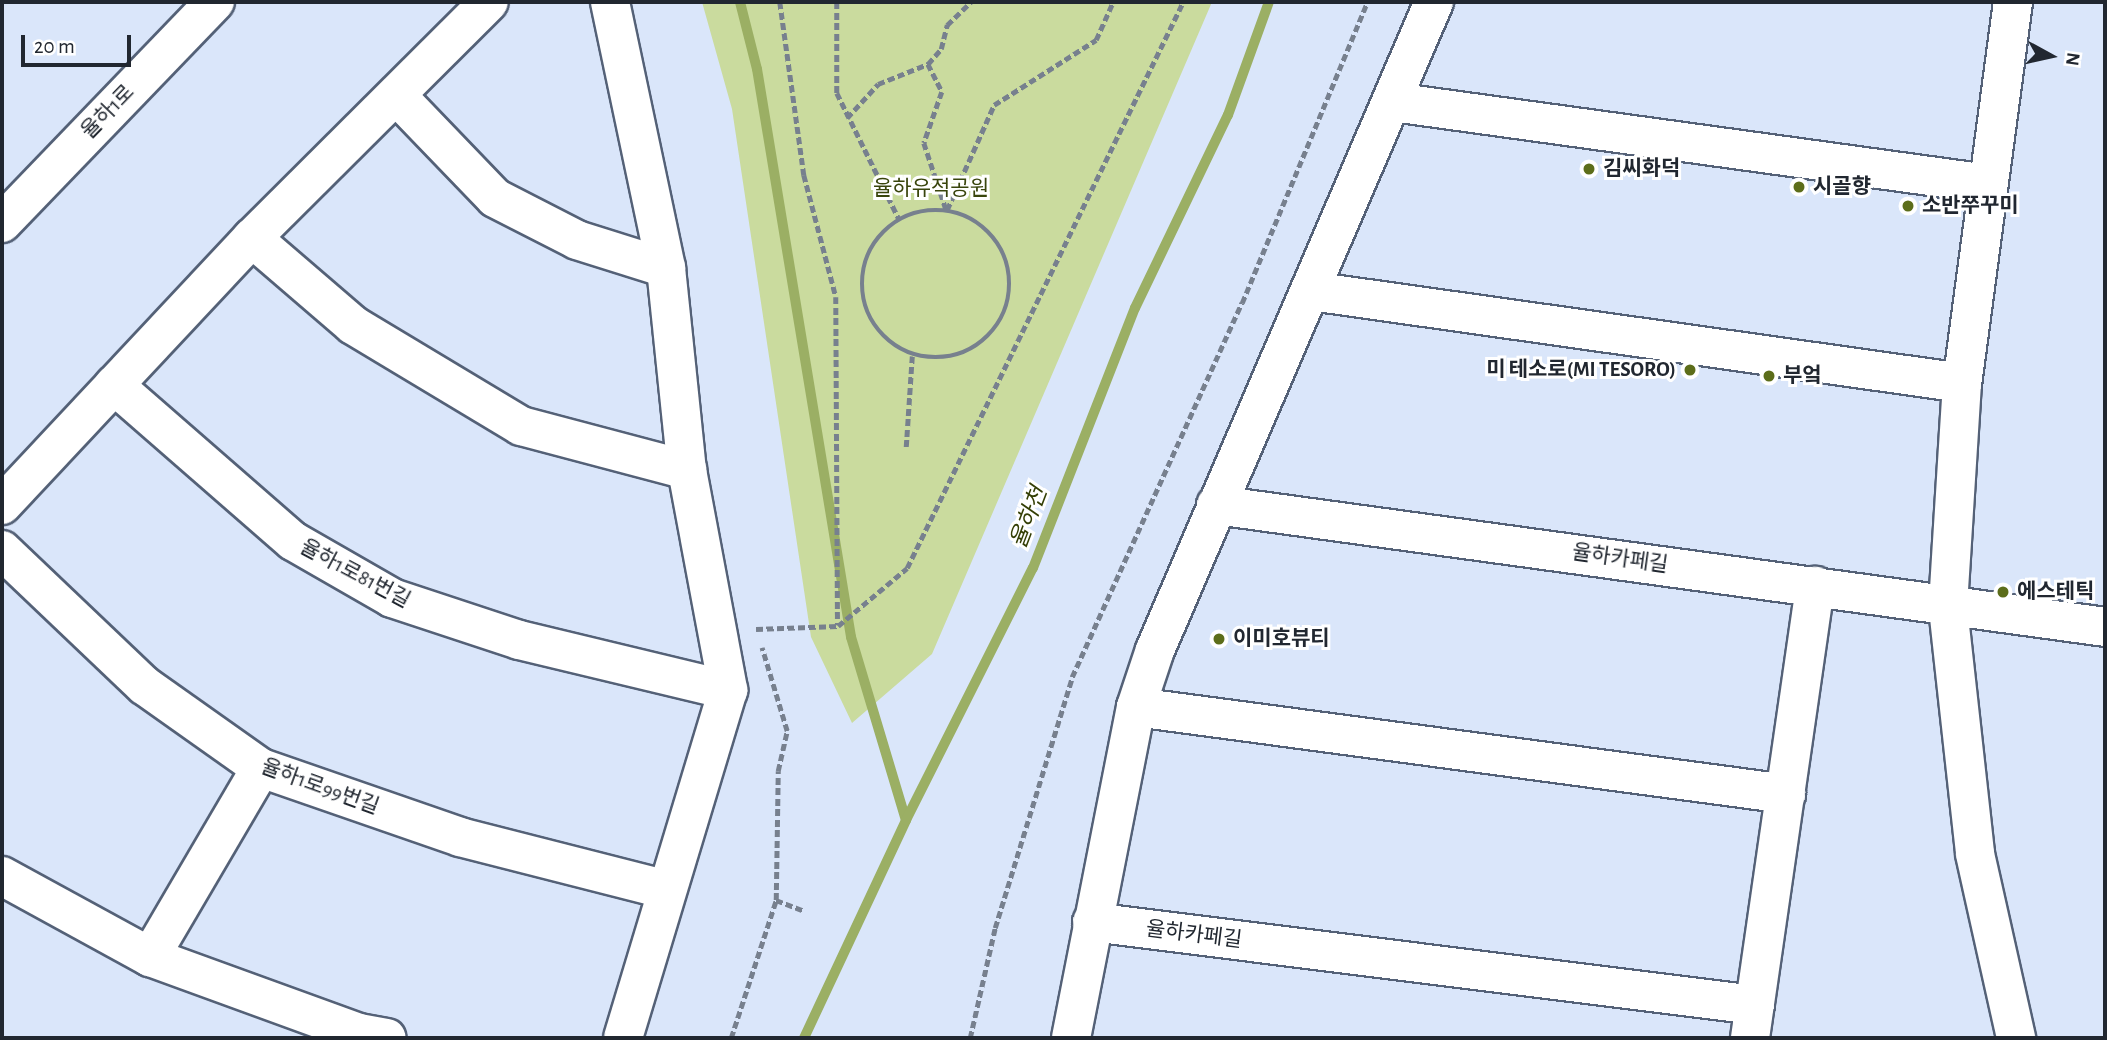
<!DOCTYPE html>
<meta charset="utf-8">
<style>
body{margin:0}
#map{position:relative;width:2107px;height:1040px;overflow:hidden;background:#dae6fa;font-family:"Alegreya Sans","Noto Sans KR",sans-serif}
div>[style]{position:absolute}
.green>*{inset:0;background:#cadb9e}
.stream>*{height:10px;margin:-5px;padding:0 5px;transform-origin:5px;border-radius:5px;background:#9baf64}
.path>*{height:4.5px;margin-top:-2.25px;transform-origin:0;background:repeating-linear-gradient(90deg,#77808e 0 7px,transparent 0 10.5px)}
.path>.ring{margin:-2.25px;padding:0;box-sizing:content-box;background:none;border:4.5px solid #77808e;border-radius:50%}
.roads{filter:drop-shadow(2px 0 #546177) drop-shadow(-2px 0 #546177) drop-shadow(0 2px #546177) drop-shadow(0 -2px #546177)}
.minor>*{height:38px;margin:-19px;padding:0 19px;transform-origin:19px;border-radius:19px;background:#fff}
.dots>*{width:19px;height:19px;translate:-50% -50%;box-sizing:border-box;border:4px solid #fff;border-radius:50%}
span{translate:-50% -50%;white-space:nowrap;text-align:center;line-height:1.15;-webkit-text-stroke:6px #fff;paint-order:stroke}
.street-label{font-size:21px;color:#212730}
.poi-label{font-size:21px;color:#212730;font-weight:700}
.left{translate:0 -50%;text-align:left}
.right{translate:-100% -50%;text-align:right}
.park-label{font-size:21px;color:#39450c}
.water-label{font-size:23px;color:#343f05;font-style:italic}
.frame{position:absolute;inset:0;border:4px solid #212730;pointer-events:none}
.north{position:absolute;left:2016px;top:21px;width:70px;height:70px;-webkit-text-stroke:5px #fff;paint-order:stroke;rotate:98deg;font-size:19px;font-weight:700;line-height:28px;text-align:center;color:#212730}
.north::after{content:'';display:block;margin:auto;width:24px;height:32px;background:#212730;clip-path:polygon(50% 0,100% 100%,50% 72%,0 100%)}
.scale{position:absolute;left:21px;top:35px;width:110px;height:32px;box-sizing:border-box;border:4px solid #212730;border-top:0;padding-left:9px;font-size:21px;line-height:24px;white-space:nowrap;color:#212730;-webkit-text-stroke:5px #fff;paint-order:stroke}
</style>
<div id="map">
<div class="green">
<i style="clip-path:polygon(702px 2px,1212px 2px,932px 654px,852px 723px,811px 637px,732px 109px)"></i>
</div>
<div class="stream">
<i style="left:740px;top:2px;width:69px;rotate:75.8deg"></i>
<i style="left:757px;top:69px;width:576px;rotate:80.6deg"></i>
<i style="left:851px;top:637px;width:191px;rotate:73.3deg"></i>
<i style="left:804px;top:1038px;width:241px;rotate:-64.9deg"></i>
<i style="left:906px;top:820px;width:282px;rotate:-63.3deg"></i>
<i style="left:1033px;top:568px;width:279px;rotate:-68.6deg"></i>
<i style="left:1135px;top:308px;width:214px;rotate:-64.3deg"></i>
<i style="left:1228px;top:115px;width:120px;rotate:-70.1deg"></i>
</div>
<div class="path">
<i style="left:780px;top:2px;width:175px;rotate:82.1deg"></i>
<i style="left:804px;top:175px;width:126px;rotate:75.3deg"></i>
<i style="left:836px;top:297px;width:328px;rotate:89.7deg"></i>
<i style="left:837px;top:2px;width:91px;rotate:90deg"></i>
<i style="left:837px;top:93px;width:140px;rotate:63.8deg"></i>
<i style="left:928px;top:64px;width:31px;rotate:63deg"></i>
<i style="left:942px;top:92px;width:54px;rotate:109.4deg"></i>
<i style="left:924px;top:143px;width:70px;rotate:71.6deg"></i>
<i style="left:847px;top:118px;width:46px;rotate:-47.6deg"></i>
<i style="left:878px;top:84px;width:54px;rotate:-21.8deg"></i>
<i style="left:928px;top:64px;width:20px;rotate:-49deg"></i>
<i style="left:941px;top:49px;width:25px;rotate:-76deg"></i>
<i style="left:947px;top:25px;width:33px;rotate:-44deg"></i>
<i class="ring" style="left:862px;top:210px;width:143.5px;height:143.5px"></i>
<i style="left:947px;top:210px;width:115px;rotate:-65.9deg"></i>
<i style="left:994px;top:105px;width:121px;rotate:-32.5deg"></i>
<i style="left:1096px;top:40px;width:42px;rotate:-65.9deg"></i>
<i style="left:906px;top:447px;width:91px;rotate:-86.2deg"></i>
<i style="left:756px;top:629px;width:82px;rotate:-2.1deg"></i>
<i style="left:838px;top:626px;width:90px;rotate:-40deg"></i>
<i style="left:907px;top:568px;width:630px;rotate:-64deg"></i>
<i style="left:776px;top:900px;width:31px;rotate:21deg"></i>
<i style="left:731px;top:1038px;width:145px;rotate:-71.9deg"></i>
<i style="left:776px;top:900px;width:129px;rotate:-89.1deg"></i>
<i style="left:778px;top:771px;width:41px;rotate:-77.3deg"></i>
<i style="left:787px;top:731px;width:87px;rotate:-106.8deg"></i>
<i style="left:970px;top:1038px;width:113px;rotate:-77.2deg"></i>
<i style="left:995px;top:928px;width:263px;rotate:-72.9deg"></i>
<i style="left:1072px;top:677px;width:411px;rotate:-65.6deg"></i>
<i style="left:1242px;top:303px;width:326px;rotate:-67.4deg"></i>
</div>
<div class="roads">
<div class="minor">
<i style="left:610px;top:2px;width:272px;rotate:78.1deg"></i>
<i style="left:666px;top:268px;width:203px;rotate:84.1deg"></i>
<i style="left:687px;top:470px;width:224px;rotate:79.4deg"></i>
<i style="left:728px;top:690px;width:363px;rotate:106.8deg"></i>
<i style="left:2013px;top:2px;width:384px;rotate:97.6deg"></i>
<i style="left:1962px;top:383px;width:225px;rotate:93.6deg"></i>
<i style="left:1948px;top:608px;width:247px;rotate:83.7deg"></i>
<i style="left:1975px;top:854px;width:189px;rotate:77.4deg"></i>
<i style="left:397px;top:96px;width:141px;rotate:46.1deg"></i>
<i style="left:495px;top:198px;width:92px;rotate:27.1deg"></i>
<i style="left:577px;top:240px;width:93px;rotate:17.5deg"></i>
<i style="left:1393px;top:102px;width:601px;rotate:7.85deg"></i>
<i style="left:2px;top:223px;width:307px;rotate:-46.1deg"></i>
<i style="left:252px;top:238px;width:133px;rotate:40.7deg"></i>
<i style="left:353px;top:325px;width:196px;rotate:31deg"></i>
<i style="left:521px;top:426px;width:172px;rotate:14.8deg"></i>
<i style="left:1311px;top:291px;width:657px;rotate:8.04deg"></i>
<i style="left:114px;top:385px;width:237px;rotate:41.1deg"></i>
<i style="left:293px;top:541px;width:114px;rotate:29.9deg"></i>
<i style="left:392px;top:598px;width:134px;rotate:18.3deg"></i>
<i style="left:519px;top:640px;width:215px;rotate:13.5deg"></i>
<i style="left:2px;top:505px;width:366px;rotate:-46.9deg"></i>
<i style="left:252px;top:238px;width:334px;rotate:-44.9deg"></i>
<i style="left:1216px;top:505px;width:897px;rotate:7.81deg"></i>
<i style="left:2px;top:550px;width:197px;rotate:43.6deg"></i>
<i style="left:145px;top:686px;width:142px;rotate:35.3deg"></i>
<i style="left:261px;top:768px;width:211px;rotate:19.1deg"></i>
<i style="left:460px;top:837px;width:211px;rotate:14.3deg"></i>
<i style="left:1136px;top:707px;width:656px;rotate:7.62deg"></i>
<i style="left:2px;top:876px;width:169px;rotate:28.7deg"></i>
<i style="left:150px;top:957px;width:222px;rotate:20deg"></i>
<i style="left:359px;top:1033px;width:28px;rotate:10deg"></i>
<i style="left:1092px;top:922px;width:668px;rotate:7.14deg"></i>
<i style="left:150px;top:957px;width:219px;rotate:-59.6deg"></i>
<i style="left:1071px;top:1038px;width:337px;rotate:-78.9deg"></i>
<i style="left:1136px;top:707px;width:60px;rotate:-71.6deg"></i>
<i style="left:1155px;top:650px;width:706px;rotate:-66.71deg"></i>
<i style="left:1750px;top:1038px;width:457px;rotate:-81.8deg"></i>
</div>
</div>
<div class="dots">
<i style="left:1589px;top:169px;background:#5c6d1a"></i>
<i style="left:1799px;top:187px;background:#5c6d1a"></i>
<i style="left:1908px;top:206px;background:#5c6d1a"></i>
<i style="left:1690px;top:370px;background:#5c6d1a"></i>
<i style="left:1769px;top:376px;background:#5c6d1a"></i>
<i style="left:2003px;top:592px;background:#5c6d1a"></i>
<i style="left:1219px;top:639px;background:#5c6d1a"></i>
</div>
<div class="street-label">
<span style="left:108px;top:112px;rotate:-46deg">율하1로</span>
<span style="left:1620px;top:559px;rotate:8deg">율하카페길</span>
<span style="left:355px;top:574px;rotate:28deg">율하1로81번길</span>
<span style="left:320px;top:787px;rotate:20deg">율하1로99번길</span>
<span style="left:1194px;top:935px;rotate:7deg">율하카페길</span>
</div>
<div class="poi-label">
<span class="left" style="left:1603px;top:169px">김씨화덕</span>
<span class="left" style="left:1813px;top:187px">시골향</span>
<span class="left" style="left:1922px;top:206px">소반쭈꾸미</span>
<span class="right" style="left:1676px;top:370px">미 테소로(MI TESORO)</span>
<span class="left" style="left:1783px;top:376px">부엌</span>
<span class="left" style="left:2017px;top:592px">에스테틱</span>
<span class="left" style="left:1233px;top:639px">이미호뷰티</span>
</div>
<div class="park-label">
<span style="left:931px;top:189px">율하유적공원</span>
</div>
<div class="water-label">
<span style="left:1030px;top:518px;rotate:-69deg">율하천</span>
</div>
<div class="frame"></div>
<div class="north">N</div>
<div class="scale">20 m</div>
</div>
